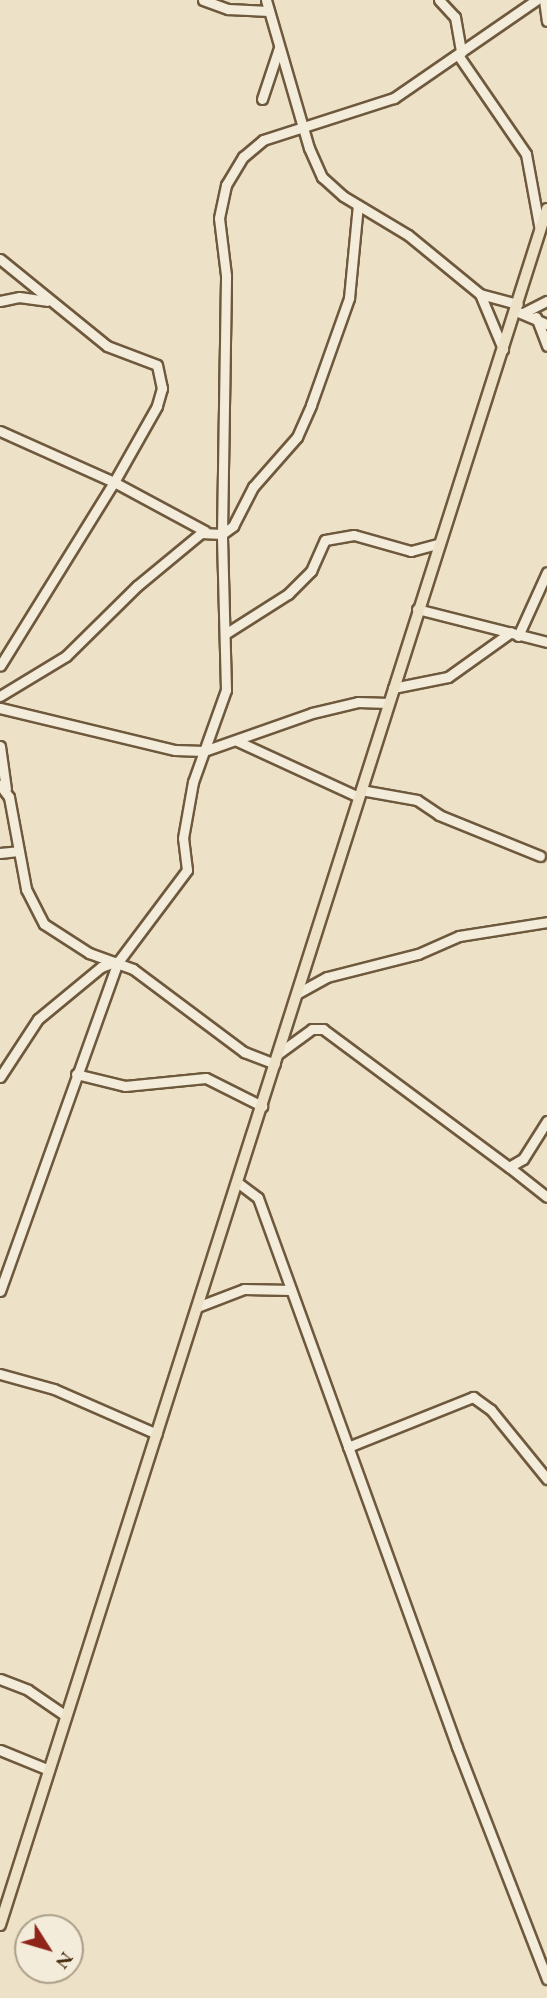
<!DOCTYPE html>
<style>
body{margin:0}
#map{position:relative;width:547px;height:1998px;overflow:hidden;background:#ede2c7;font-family:"EB Garamond",serif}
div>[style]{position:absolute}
.roads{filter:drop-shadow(2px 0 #6f593c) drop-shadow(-2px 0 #6f593c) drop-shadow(0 2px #6f593c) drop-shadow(0 -2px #6f593c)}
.minor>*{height:9px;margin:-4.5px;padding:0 4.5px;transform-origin:4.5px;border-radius:4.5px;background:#f3ecdb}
.major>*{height:10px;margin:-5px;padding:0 5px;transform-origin:5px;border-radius:5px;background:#ede2c7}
span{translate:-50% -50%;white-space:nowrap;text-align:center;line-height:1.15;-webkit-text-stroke:7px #f3ecdb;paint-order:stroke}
.north{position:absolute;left:14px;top:1914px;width:70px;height:70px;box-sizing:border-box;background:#f3ecdb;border:2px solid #ad9f89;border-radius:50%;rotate:127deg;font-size:19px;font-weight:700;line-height:28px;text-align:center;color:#452b0e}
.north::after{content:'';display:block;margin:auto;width:24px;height:32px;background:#8f2418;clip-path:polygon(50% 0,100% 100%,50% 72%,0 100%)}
</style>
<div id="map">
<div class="roads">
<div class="minor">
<i style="left:203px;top:0;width:27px;rotate:20deg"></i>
<i style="left:228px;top:9px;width:41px;rotate:2.8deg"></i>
<i style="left:266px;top:0;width:154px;rotate:73.8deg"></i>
<i style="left:309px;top:148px;width:32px;rotate:66deg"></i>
<i style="left:322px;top:177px;width:28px;rotate:42deg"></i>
<i style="left:343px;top:196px;width:76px;rotate:31deg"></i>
<i style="left:408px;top:235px;width:93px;rotate:39.3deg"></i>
<i style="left:480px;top:294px;width:39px;rotate:15deg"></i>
<i style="left:439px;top:0;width:23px;rotate:47deg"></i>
<i style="left:455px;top:17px;width:36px;rotate:80deg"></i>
<i style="left:544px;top:0;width:21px;rotate:82deg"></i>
<i style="left:458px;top:55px;width:120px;rotate:55.5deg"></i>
<i style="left:526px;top:154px;width:77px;rotate:79.6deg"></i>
<i style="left:262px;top:99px;width:54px;rotate:-71.6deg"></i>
<i style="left:0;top:259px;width:138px;rotate:39.1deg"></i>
<i style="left:107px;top:346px;width:53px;rotate:20.8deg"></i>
<i style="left:157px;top:365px;width:24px;rotate:78deg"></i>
<i style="left:162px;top:388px;width:19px;rotate:106deg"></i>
<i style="left:157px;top:406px;width:87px;rotate:119.5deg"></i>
<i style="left:114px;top:482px;width:216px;rotate:121.8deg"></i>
<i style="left:480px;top:294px;width:60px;rotate:67.3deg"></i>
<i style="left:0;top:301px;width:19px;rotate:-12deg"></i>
<i style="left:19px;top:297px;width:28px;rotate:8deg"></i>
<i style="left:516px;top:311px;width:34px;rotate:23deg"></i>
<i style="left:523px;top:313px;width:27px;rotate:-27deg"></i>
<i style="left:536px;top:317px;width:31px;rotate:69deg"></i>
<i style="left:0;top:431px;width:125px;rotate:24.1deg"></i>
<i style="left:114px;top:482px;width:103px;rotate:28.3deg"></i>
<i style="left:417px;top:609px;width:134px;rotate:14.2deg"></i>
<i style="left:225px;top:634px;width:75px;rotate:-32.4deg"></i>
<i style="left:288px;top:594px;width:33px;rotate:-45deg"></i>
<i style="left:311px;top:571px;width:34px;rotate:-66deg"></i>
<i style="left:325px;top:540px;width:29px;rotate:-10deg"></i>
<i style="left:354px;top:535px;width:59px;rotate:15.7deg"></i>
<i style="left:411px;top:551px;width:30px;rotate:-15deg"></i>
<i style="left:518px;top:636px;width:70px;rotate:-65.6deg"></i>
<i style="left:393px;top:688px;width:56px;rotate:-11.3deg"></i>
<i style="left:448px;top:677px;width:77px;rotate:-35.5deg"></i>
<i style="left:0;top:696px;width:77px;rotate:-31.2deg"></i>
<i style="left:66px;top:656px;width:100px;rotate:-44.6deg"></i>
<i style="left:137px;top:586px;width:83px;rotate:-39.6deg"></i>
<i style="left:201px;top:533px;width:21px;rotate:3deg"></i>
<i style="left:222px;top:534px;width:14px;rotate:-36deg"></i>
<i style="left:233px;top:526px;width:44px;rotate:-62.9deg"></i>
<i style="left:253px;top:487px;width:67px;rotate:-48.7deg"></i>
<i style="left:297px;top:437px;width:35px;rotate:-66deg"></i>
<i style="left:311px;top:405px;width:114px;rotate:-70.4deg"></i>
<i style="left:349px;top:298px;width:93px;rotate:-84.5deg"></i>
<i style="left:0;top:708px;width:180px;rotate:13.5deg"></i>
<i style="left:175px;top:750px;width:29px;rotate:2deg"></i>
<i style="left:204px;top:751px;width:114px;rotate:-19.4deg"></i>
<i style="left:312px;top:713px;width:47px;rotate:-13.4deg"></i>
<i style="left:358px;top:702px;width:30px;rotate:2deg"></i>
<i style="left:237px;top:741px;width:134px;rotate:24.7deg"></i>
<i style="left:0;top:746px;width:43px;rotate:82.1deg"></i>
<i style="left:0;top:785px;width:15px;rotate:53deg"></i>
<i style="left:9px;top:797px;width:94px;rotate:79.5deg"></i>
<i style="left:26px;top:889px;width:39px;rotate:63deg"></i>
<i style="left:44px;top:924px;width:54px;rotate:32.8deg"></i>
<i style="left:89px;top:953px;width:47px;rotate:20deg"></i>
<i style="left:133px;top:969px;width:139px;rotate:36.8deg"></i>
<i style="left:244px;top:1052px;width:33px;rotate:21deg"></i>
<i style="left:361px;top:790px;width:57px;rotate:10.1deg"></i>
<i style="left:417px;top:800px;width:27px;rotate:34deg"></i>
<i style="left:439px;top:815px;width:109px;rotate:22.1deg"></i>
<i style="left:0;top:853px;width:18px;rotate:-6deg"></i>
<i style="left:298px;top:993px;width:33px;rotate:-29deg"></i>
<i style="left:327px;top:977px;width:94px;rotate:-14.2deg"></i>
<i style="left:418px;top:954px;width:45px;rotate:-23.7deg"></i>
<i style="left:459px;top:936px;width:89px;rotate:-9deg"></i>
<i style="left:279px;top:1053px;width:41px;rotate:-36deg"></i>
<i style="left:312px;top:1029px;width:11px"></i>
<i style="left:323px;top:1029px;width:232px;rotate:36.6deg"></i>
<i style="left:509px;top:1167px;width:16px;rotate:-30deg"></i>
<i style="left:523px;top:1159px;width:45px;rotate:-57.7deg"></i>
<i style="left:76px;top:1074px;width:50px;rotate:13.8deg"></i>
<i style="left:125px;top:1086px;width:81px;rotate:-5.6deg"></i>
<i style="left:206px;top:1078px;width:63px;rotate:26.6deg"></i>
<i style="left:0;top:1077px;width:69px;rotate:-56.8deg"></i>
<i style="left:38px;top:1019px;width:82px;rotate:-39.5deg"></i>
<i style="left:101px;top:967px;width:15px;rotate:-20deg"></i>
<i style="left:509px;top:1167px;width:48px;rotate:38.3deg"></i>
<i style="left:237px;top:1182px;width:26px;rotate:37deg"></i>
<i style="left:258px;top:1198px;width:584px;rotate:70.08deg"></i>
<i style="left:457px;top:1747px;width:249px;rotate:68.8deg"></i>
<i style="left:0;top:1291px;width:350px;rotate:-70.3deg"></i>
<i style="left:118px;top:962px;width:115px;rotate:-53.1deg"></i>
<i style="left:187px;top:870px;width:32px;rotate:-97deg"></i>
<i style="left:183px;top:838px;width:57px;rotate:-79.9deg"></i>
<i style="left:193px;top:782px;width:98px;rotate:-70.3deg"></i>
<i style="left:226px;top:690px;width:156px;rotate:-91.5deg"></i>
<i style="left:222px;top:534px;width:259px;rotate:-89.1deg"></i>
<i style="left:226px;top:275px;width:57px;rotate:-97deg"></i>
<i style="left:219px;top:218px;width:34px;rotate:-78deg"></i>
<i style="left:226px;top:185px;width:33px;rotate:-59deg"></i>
<i style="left:243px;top:157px;width:26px;rotate:-40deg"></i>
<i style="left:263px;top:140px;width:138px;rotate:-17.8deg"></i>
<i style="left:394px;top:98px;width:173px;rotate:-34.6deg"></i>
<i style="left:197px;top:1307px;width:50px;rotate:-21deg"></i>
<i style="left:244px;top:1289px;width:47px;rotate:1.2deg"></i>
<i style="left:0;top:1374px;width:56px;rotate:15.5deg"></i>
<i style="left:54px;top:1389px;width:112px;rotate:23.6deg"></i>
<i style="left:348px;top:1447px;width:135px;rotate:-21.8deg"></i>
<i style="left:473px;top:1397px;width:22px;rotate:36deg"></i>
<i style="left:491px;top:1410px;width:89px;rotate:50.9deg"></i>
<i style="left:0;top:1679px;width:30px;rotate:21deg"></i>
<i style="left:28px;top:1690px;width:46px;rotate:34.4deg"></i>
<i style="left:0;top:1750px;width:53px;rotate:22.2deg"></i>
</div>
<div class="major">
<i style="left:0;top:1925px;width:1801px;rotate:-72.32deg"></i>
</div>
</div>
<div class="north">N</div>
</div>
